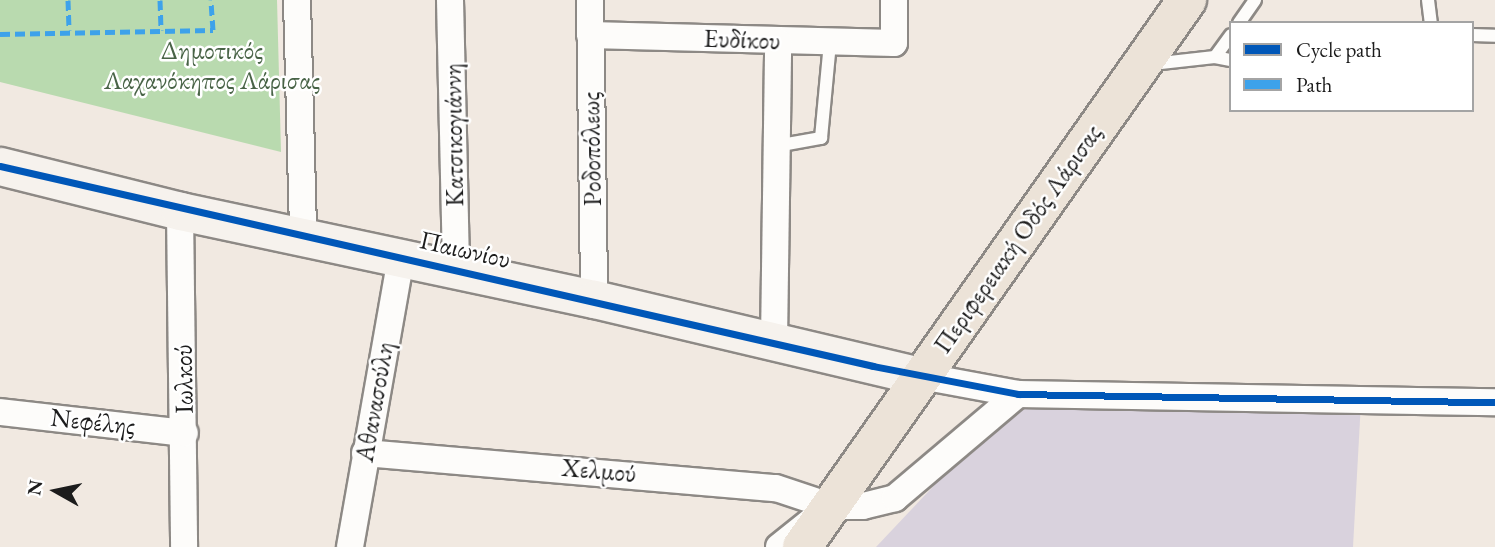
<!DOCTYPE html>
<meta charset="utf-8">
<style>
body{margin:0}
#map{position:relative;width:1495px;height:547px;overflow:hidden;background:#f1e9e1;font-family:"EB Garamond",serif}
div>[style]{position:absolute}
.industrial>*{inset:0;background:#d9d2dd}
.green>*{inset:0;background:#b9daaf}
.roads{filter:drop-shadow(2px 0 #8d8985) drop-shadow(-2px 0 #8d8985) drop-shadow(0 2px #8d8985) drop-shadow(0 -2px #8d8985)}
.lane>*{height:12px;margin:-6px;padding:0 6px;transform-origin:6px;border-radius:6px;background:#fdfcfa}
.street>*{height:26px;margin:-13px;padding:0 13px;transform-origin:13px;border-radius:13px;background:#fdfcfa}
.secondary>*{height:37px;margin:-18.5px;padding:0 18.5px;transform-origin:18.5px;border-radius:18.5px;background:#f6f2ed}
.highway>*{height:38px;margin:-19px;padding:0 19px;transform-origin:19px;border-radius:19px;background:#ece3d8}
.quiet>*{height:5px;margin-top:-2.5px;transform-origin:0;background:repeating-linear-gradient(90deg,#3da2ea 0 10px,transparent 0 15px)}
.cycleway>*{height:7px;margin:-3.5px;padding:0 3.5px;transform-origin:3.5px;border-radius:3.5px;background:#0057b8}
span{translate:-50% -50%;white-space:nowrap;text-align:center;line-height:1.15;-webkit-text-stroke:5px #fff;paint-order:stroke}
.street-label{font-size:26px;color:#1c1c1c}
.park-label{font-size:26px;color:#486346}
.legend{position:absolute;left:1229px;top:21px;width:245px;height:91px;box-sizing:border-box;background:#fff;border:2px solid #a4a4a4;margin:0;padding:9px 12px;list-style:none;font-size:21px;color:#1c1c1c}
.legend li{display:flex;align-items:center;gap:14px;height:35px}
.legend b{width:35px;border:2px solid #a4a4a4}
.north{position:absolute;left:21px;top:456px;width:70px;height:70px;-webkit-text-stroke:5px #fff;paint-order:stroke;rotate:279deg;font-size:19px;font-weight:700;line-height:28px;text-align:center;color:#1c1c1c}
.north::after{content:'';display:block;margin:auto;width:24px;height:32px;background:#1c1c1c;clip-path:polygon(50% 0,100% 100%,50% 72%,0 100%)}
</style>
<div id="map">
<div class="industrial">
<i style="clip-path:polygon(1361px 402px,1353px 547px,876px 547px,994px 422px,1020px 404px)"></i>
</div>
<div class="green">
<i style="clip-path:polygon(0 0,277px 0,281px 152px,0 82px)"></i>
</div>
<div class="roads">
<div class="lane">
<i style="left:1428px;top:0;width:23px;rotate:83deg"></i>
<i style="left:1239px;top:23px;width:28px;rotate:-55deg"></i>
<i style="left:1472px;top:35px;width:23px;rotate:2deg"></i>
<i style="left:1215px;top:57px;width:16px;rotate:11deg"></i>
<i style="left:1152px;top:64px;width:63px;rotate:-6.3deg"></i>
<i style="left:1215px;top:57px;width:27px;rotate:-54deg"></i>
<i style="left:776px;top:146px;width:46px;rotate:-10.1deg"></i>
<i style="left:821px;top:138px;width:96px;rotate:-84.6deg"></i>
</div>
<div class="street">
<i style="left:297px;top:0;width:237px;rotate:88.5deg"></i>
<i style="left:450px;top:0;width:271px;rotate:88.7deg"></i>
<i style="left:590px;top:0;width:299px;rotate:89.2deg"></i>
<i style="left:590px;top:35px;width:304px;rotate:1.5deg"></i>
<i style="left:894px;top:43px;width:43px;rotate:-90deg"></i>
<i style="left:180px;top:211px;width:336px;rotate:89.3deg"></i>
<i style="left:774px;top:342px;width:300px;rotate:-89.2deg"></i>
<i style="left:921px;top:376px;width:99px;rotate:10.5deg"></i>
<i style="left:1018px;top:394px;width:477px;rotate:1deg"></i>
<i style="left:0;top:412px;width:186px;rotate:6.5deg"></i>
<i style="left:365px;top:453px;width:412px;rotate:4.9deg"></i>
<i style="left:776px;top:488px;width:57px;rotate:18.4deg"></i>
<i style="left:350px;top:547px;width:294px;rotate:-80deg"></i>
<i style="left:779px;top:547px;width:65px;rotate:-38.8deg"></i>
<i style="left:830px;top:506px;width:33px"></i>
<i style="left:863px;top:506px;width:33px;rotate:-14deg"></i>
<i style="left:895px;top:498px;width:161px;rotate:-40.2deg"></i>
</div>
<div class="secondary">
<i style="left:0;top:166px;width:186px;rotate:14deg"></i>
<i style="left:180px;top:211px;width:423px;rotate:12deg"></i>
<i style="left:594px;top:299px;width:336px;rotate:13.3deg"></i>
</div>
<div class="highway">
<i style="left:802px;top:547px;width:669px;rotate:-54.86deg"></i>
</div>
</div>
<div class="quiet">
<i style="left:68px;top:0;width:30px;rotate:88deg"></i>
<i style="left:160px;top:0;width:30px;rotate:88deg"></i>
<i style="left:0;top:34px;width:213px;rotate:-1.1deg"></i>
<i style="left:213px;top:30px;width:30px;rotate:-94deg"></i>
</div>
<div class="cycleway">
<i style="left:0;top:166px;width:896px;rotate:12.9deg"></i>
<i style="left:873px;top:366px;width:148px;rotate:10.9deg"></i>
<i style="left:1018px;top:394px;width:477px;rotate:1deg"></i>
</div>
<div class="street-label">
<span style="left:742px;top:40px;rotate:2deg">Ευδίκου</span>
<span style="left:454px;top:135px;rotate:-91deg">Κατσικογιάννη</span>
<span style="left:592px;top:149px;rotate:-91deg">Ροδοπόλεως</span>
<span style="left:1018px;top:239px;rotate:-55deg">Περιφερειακή Οδός Λάρισας</span>
<span style="left:465px;top:250px;rotate:13deg">Παιωνίου</span>
<span style="left:184px;top:379px;rotate:-91deg">Ιωλκού</span>
<span style="left:375px;top:402px;rotate:-80deg">Αθανασούλη</span>
<span style="left:93px;top:422px;rotate:6deg">Νεφέλης</span>
<span style="left:599px;top:471px;rotate:5deg">Χελμού</span>
</div>
<div class="park-label">
<span style="left:212px;top:66px">Δημοτικός<br>Λαχανόκηπος Λάρισας</span>
</div>
<ul class="legend">
<li><b style="height:9px;background:#0057b8"></b>Cycle path</li>
<li><b style="height:9px;background:#3da2ea"></b>Path</li>
</ul>
<div class="north">N</div>
</div>
